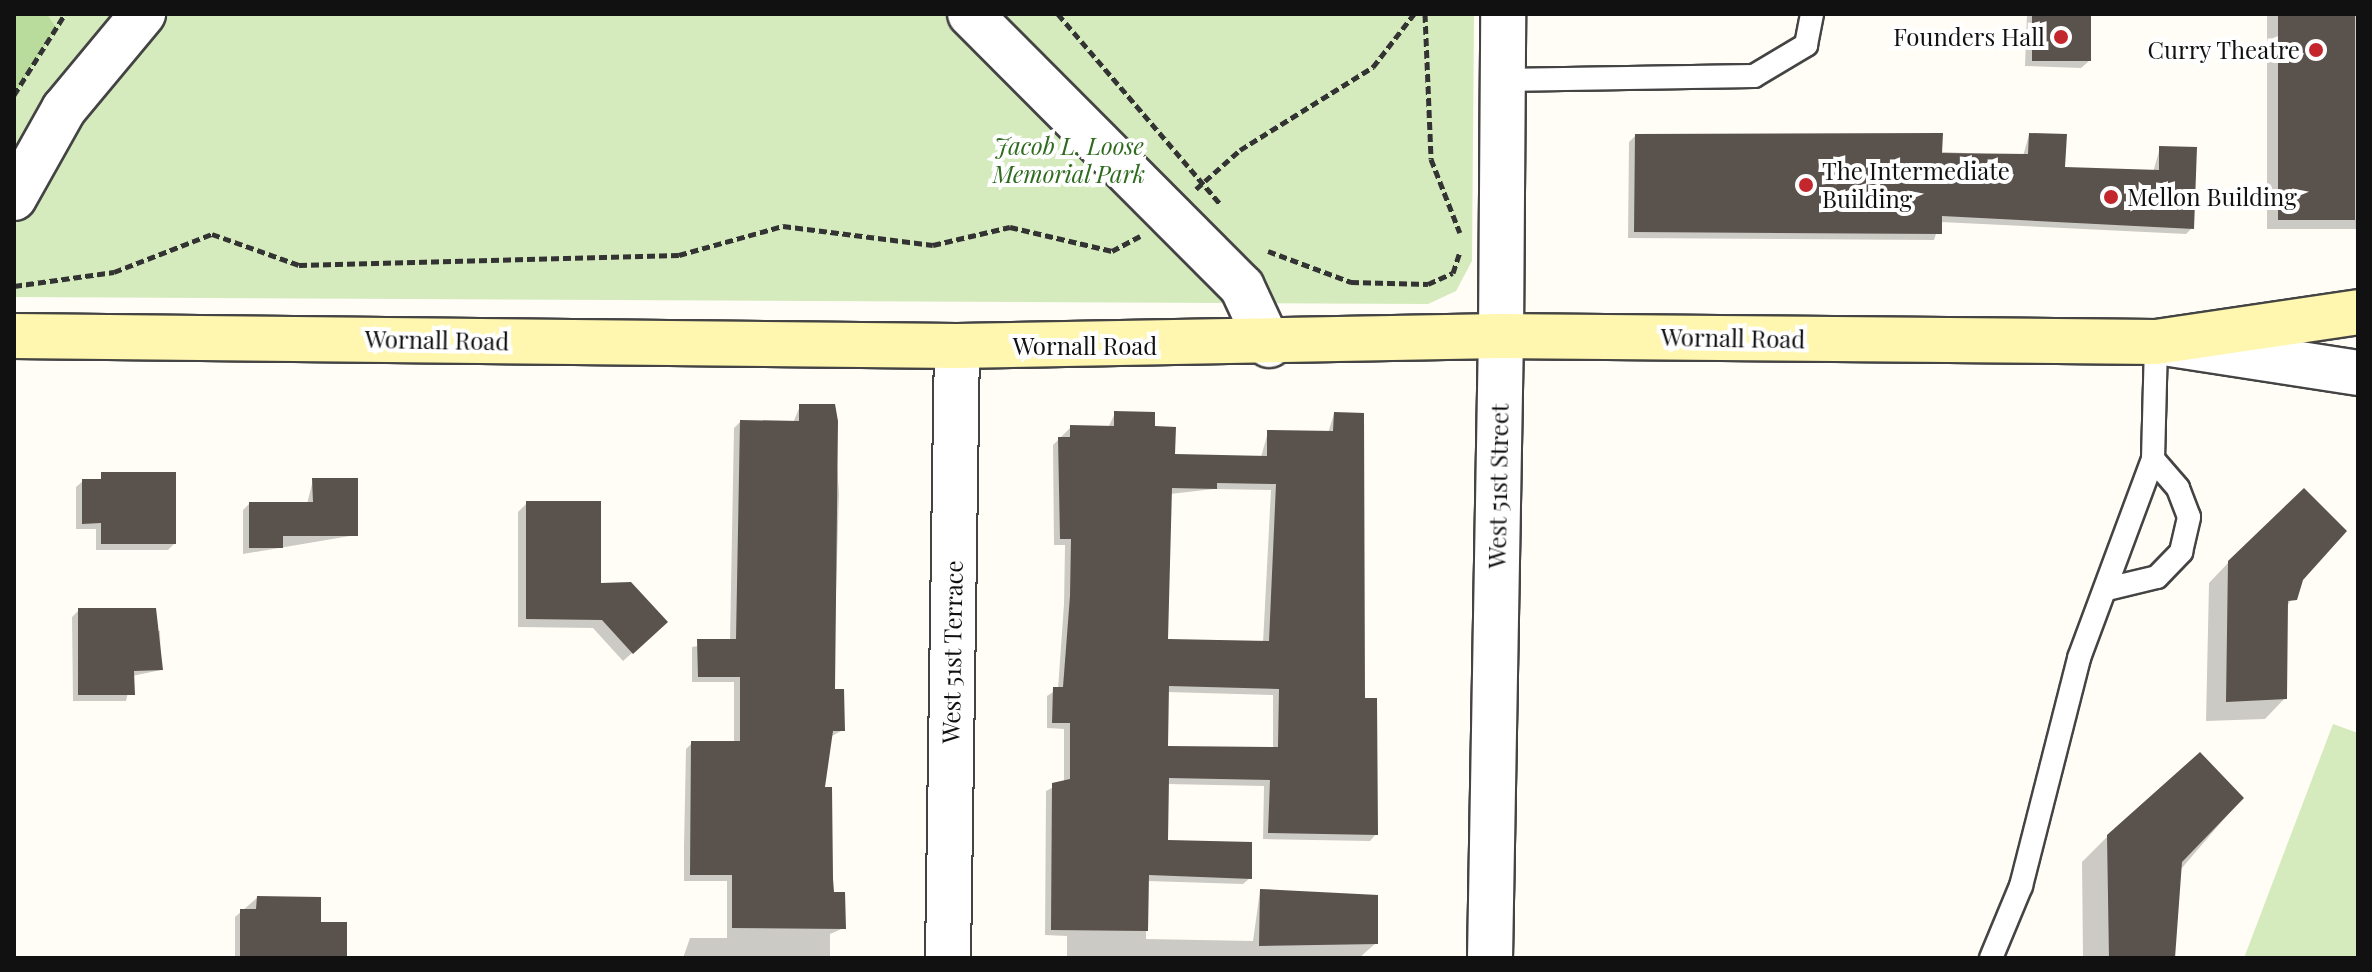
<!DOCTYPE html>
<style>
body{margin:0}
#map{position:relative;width:2372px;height:972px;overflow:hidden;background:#fffdf5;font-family:"Playfair Display",serif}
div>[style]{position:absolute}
.green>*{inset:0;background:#d5ebbd}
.forest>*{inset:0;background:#b9dc9c}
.shadow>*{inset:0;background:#0003;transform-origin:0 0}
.building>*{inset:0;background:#5a524d;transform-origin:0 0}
.path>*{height:5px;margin-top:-2.5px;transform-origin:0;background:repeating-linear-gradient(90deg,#333 0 8px,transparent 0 12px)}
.roads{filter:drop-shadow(2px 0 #444) drop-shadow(-2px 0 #444) drop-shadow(0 2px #444) drop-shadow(0 -2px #444)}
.service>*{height:22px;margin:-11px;padding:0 11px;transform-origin:11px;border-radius:11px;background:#fff}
.minor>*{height:44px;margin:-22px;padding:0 22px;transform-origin:22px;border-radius:22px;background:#fff}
.tertiary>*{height:44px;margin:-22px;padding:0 22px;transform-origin:22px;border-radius:22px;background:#fff}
.secondary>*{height:44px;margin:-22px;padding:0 22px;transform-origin:22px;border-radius:22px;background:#fff6b0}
.dots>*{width:22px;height:22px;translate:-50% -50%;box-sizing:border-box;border:4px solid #fff;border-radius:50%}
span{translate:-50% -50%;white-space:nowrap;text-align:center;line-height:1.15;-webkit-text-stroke:8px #fff;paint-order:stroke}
.poi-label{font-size:24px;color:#111}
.right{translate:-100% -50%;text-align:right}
.left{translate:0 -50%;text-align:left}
.park-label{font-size:24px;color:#2f6b1f;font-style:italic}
.street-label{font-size:24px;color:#111}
.frame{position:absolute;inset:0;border:16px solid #111;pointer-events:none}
</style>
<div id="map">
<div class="green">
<i style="clip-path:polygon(14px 14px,1474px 14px,1472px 261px,1456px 291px,1428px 304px,14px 297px)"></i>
<i style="clip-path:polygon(2333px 724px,2358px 733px,2358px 958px,2244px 958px)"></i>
</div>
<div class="forest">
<i style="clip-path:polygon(14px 14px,47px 14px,56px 28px,14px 95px)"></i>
</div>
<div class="shadow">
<i style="clip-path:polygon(2027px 14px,2090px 14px,2088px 62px,2081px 68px,2025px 66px)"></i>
<i style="left:2267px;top:14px;width:91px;height:215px"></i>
<i style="clip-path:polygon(2029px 135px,2063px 169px,2153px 172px,2160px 148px,2192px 228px,2186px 234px,1940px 222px,1934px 240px,1628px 238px,1629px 142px,1635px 136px,2023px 156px)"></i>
<i style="clip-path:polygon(800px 406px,833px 406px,839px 494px,833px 691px,843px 730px,830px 737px,823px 789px,832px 894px,844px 928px,830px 934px,830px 958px,683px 958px,690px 938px,727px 938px,727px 881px,684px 881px,684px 846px,686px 749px,692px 743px,734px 743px,734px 682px,692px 682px,692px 647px,730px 641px,734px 428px,740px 422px,793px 423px)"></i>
<i style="clip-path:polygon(evenodd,1115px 413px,1153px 428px,1173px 456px,1261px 457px,1268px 432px,1328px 433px,1334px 414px,1376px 834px,1370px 841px,1263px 839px,1264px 786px,1167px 784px,1166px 842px,1250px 878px,1243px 884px,1147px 881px,1146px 939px,1253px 941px,1260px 891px,1376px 943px,1359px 958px,1067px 958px,1067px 936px,1045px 935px,1046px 791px,1064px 782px,1064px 729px,1047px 728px,1047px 696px,1058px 689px,1064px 604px,1065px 545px,1054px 545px,1053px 445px,1071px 427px,1108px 428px,1115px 413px,1214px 489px,1271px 490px,1263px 643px,1166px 641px,1170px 494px,1214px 489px,1115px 413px,1167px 692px,1273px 695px,1273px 749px,1166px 748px,1167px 692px)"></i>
<i style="clip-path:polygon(313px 480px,356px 535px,243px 554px,243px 510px,249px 504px,307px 504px)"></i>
<i style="clip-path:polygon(83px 481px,174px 544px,168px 550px,96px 550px,96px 529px,76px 529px,76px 487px)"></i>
<i style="clip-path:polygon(527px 503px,599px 585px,657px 631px,623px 661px,593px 628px,518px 627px,518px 512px)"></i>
<i style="clip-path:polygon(2229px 562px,2301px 579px,2286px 609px,2285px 698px,2265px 719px,2206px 721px,2209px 583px)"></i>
<i style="clip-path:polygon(79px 610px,160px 631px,161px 670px,132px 676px,126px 701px,73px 701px,72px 617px)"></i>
<i style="clip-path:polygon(2242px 798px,2175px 876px,2173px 958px,2083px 958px,2082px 862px,2108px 836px)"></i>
<i style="clip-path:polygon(257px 898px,319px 924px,345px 958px,235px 958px,235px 917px)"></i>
</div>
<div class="building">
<i style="left:2032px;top:14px;width:59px;height:47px"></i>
<i style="left:2278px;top:14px;width:77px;height:206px"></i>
<i style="clip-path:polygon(1943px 133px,1942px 153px,2028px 154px,2029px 133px,2067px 134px,2065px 167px,2159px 170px,2159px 146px,2197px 147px,2194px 229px,1942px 216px,1942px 234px,1634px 232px,1635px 134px)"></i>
<i style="clip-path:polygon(799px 404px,835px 404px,838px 421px,835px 689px,844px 689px,845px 731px,833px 731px,825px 787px,832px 787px,833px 879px,834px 892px,845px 892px,846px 929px,732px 928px,732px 875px,690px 875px,691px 741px,740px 741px,740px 677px,698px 677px,697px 639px,736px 639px,740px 420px,799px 421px)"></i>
<i style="clip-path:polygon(evenodd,1114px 411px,1155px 412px,1155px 426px,1176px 427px,1175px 454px,1267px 456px,1267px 430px,1333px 431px,1334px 412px,1364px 413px,1365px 698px,1377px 698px,1378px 835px,1268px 833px,1270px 780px,1169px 778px,1168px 840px,1252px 842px,1252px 879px,1149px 875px,1148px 931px,1051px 930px,1052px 783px,1070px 779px,1070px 723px,1052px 723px,1053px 687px,1063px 687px,1070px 596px,1071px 539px,1060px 539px,1058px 437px,1070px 437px,1070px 425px,1114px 426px,1114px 411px,1217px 483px,1276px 484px,1269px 641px,1168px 639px,1172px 488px,1217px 489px,1217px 483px,1114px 411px,1169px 686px,1279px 689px,1278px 747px,1168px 746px,1169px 686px)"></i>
<i style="clip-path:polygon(101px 472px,176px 472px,176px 544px,101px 544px,101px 523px,82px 524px,82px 479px,101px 479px)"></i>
<i style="clip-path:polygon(312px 478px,358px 478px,358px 536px,283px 536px,283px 548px,249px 548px,249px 502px,313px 502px)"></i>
<i style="clip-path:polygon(2304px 488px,2347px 531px,2303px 580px,2297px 600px,2288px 601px,2287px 699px,2226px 702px,2228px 561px)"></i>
<i style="clip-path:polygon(526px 501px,601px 501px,601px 583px,631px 582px,668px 622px,633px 654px,602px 620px,526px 619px)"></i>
<i style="clip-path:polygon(78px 608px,156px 608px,163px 670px,134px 671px,135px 695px,78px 695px)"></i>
<i style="clip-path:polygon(2200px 752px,2244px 798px,2182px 862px,2175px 958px,2109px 958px,2107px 835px)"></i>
<i style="clip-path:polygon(1260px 889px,1378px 895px,1378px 944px,1259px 946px)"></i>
<i style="clip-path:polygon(257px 896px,321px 897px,321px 922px,347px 922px,347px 958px,240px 958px,240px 909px,256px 909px)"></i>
</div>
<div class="path">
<i style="left:1058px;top:14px;width:251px;rotate:49.5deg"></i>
<i style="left:1425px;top:14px;width:145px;rotate:87.6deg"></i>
<i style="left:1431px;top:159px;width:79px;rotate:68.6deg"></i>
<i style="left:14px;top:95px;width:96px;rotate:-57.8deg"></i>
<i style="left:1196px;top:189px;width:59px;rotate:-41.6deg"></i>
<i style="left:1240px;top:150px;width:157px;rotate:-32deg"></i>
<i style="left:1373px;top:67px;width:67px;rotate:-52.3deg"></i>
<i style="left:1268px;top:251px;width:89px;rotate:20.5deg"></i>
<i style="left:1351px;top:282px;width:77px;rotate:1.5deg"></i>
<i style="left:1428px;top:284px;width:27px;rotate:-24deg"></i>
<i style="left:1453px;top:273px;width:23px;rotate:-72deg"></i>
<i style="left:14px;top:286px;width:101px;rotate:-8deg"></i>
<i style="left:114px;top:272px;width:105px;rotate:-21.2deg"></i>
<i style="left:212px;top:234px;width:92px;rotate:19.6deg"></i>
<i style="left:299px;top:265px;width:380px;rotate:-1.5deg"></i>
<i style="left:679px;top:255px;width:108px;rotate:-15.6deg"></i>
<i style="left:783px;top:226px;width:151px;rotate:7.2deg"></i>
<i style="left:933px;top:245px;width:79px;rotate:-13.2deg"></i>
<i style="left:1010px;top:227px;width:105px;rotate:13.2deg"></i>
<i style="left:1112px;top:251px;width:32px;rotate:-28deg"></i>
</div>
<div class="roads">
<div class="service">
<i style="left:1502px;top:80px;width:252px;rotate:-0.9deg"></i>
<i style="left:1754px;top:76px;width:61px;rotate:-30.8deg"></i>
<i style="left:1806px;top:45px;width:32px;rotate:-79deg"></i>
<i style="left:2107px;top:589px;width:51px;rotate:-13.5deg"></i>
<i style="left:2157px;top:577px;width:35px;rotate:-46deg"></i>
<i style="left:2181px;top:552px;width:36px;rotate:-77deg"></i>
<i style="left:2189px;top:517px;width:31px;rotate:-111deg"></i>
<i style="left:2178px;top:488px;width:38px;rotate:-131deg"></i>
<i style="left:1991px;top:958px;width:78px;rotate:-67.4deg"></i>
<i style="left:2021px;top:886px;width:235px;rotate:-75.7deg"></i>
<i style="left:2079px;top:658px;width:212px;rotate:-69.6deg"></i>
<i style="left:2153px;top:459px;width:117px;rotate:-88.5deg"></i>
</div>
<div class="minor">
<i style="left:970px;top:14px;width:385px;rotate:45.1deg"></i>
<i style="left:1242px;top:287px;width:64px;rotate:65deg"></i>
<i style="left:14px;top:198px;width:102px;rotate:-60.7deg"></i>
<i style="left:64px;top:109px;width:124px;rotate:-50.3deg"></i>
<i style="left:1501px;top:336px;width:322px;rotate:-89.6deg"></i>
<i style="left:2171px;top:344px;width:189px;rotate:8.8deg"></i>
<i style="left:948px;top:958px;width:612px;rotate:-89.16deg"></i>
</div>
<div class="tertiary">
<i style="left:1490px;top:958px;width:622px;rotate:-88.99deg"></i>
</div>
<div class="secondary">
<i style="left:14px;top:336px;width:943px;rotate:0.61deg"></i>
<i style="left:957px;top:346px;width:544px;rotate:-1.05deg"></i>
<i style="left:1501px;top:336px;width:655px;rotate:0.52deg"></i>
<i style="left:2156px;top:342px;width:204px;rotate:-8.4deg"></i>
</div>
</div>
<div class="dots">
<i style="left:2061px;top:37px;background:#c4262e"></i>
<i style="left:2316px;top:50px;background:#c4262e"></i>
<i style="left:1806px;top:185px;background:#c4262e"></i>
<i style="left:2111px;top:197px;background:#c4262e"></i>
</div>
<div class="poi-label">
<span class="right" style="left:2045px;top:37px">Founders Hall</span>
<span class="right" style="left:2300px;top:50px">Curry Theatre</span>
<span class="left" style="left:1822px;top:185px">The Intermediate<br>Building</span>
<span class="left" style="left:2127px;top:197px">Mellon Building</span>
</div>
<div class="park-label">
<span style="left:1069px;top:160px">Jacob L. Loose<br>Memorial Park</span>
</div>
<div class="street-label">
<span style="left:1733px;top:338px;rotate:1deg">Wornall Road</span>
<span style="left:437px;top:340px;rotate:1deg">Wornall Road</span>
<span style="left:1085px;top:346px">Wornall Road</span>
<span style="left:1498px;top:486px;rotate:-89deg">West 51st Street</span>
<span style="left:952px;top:652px;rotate:-89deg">West 51st Terrace</span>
</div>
<div class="frame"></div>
</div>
